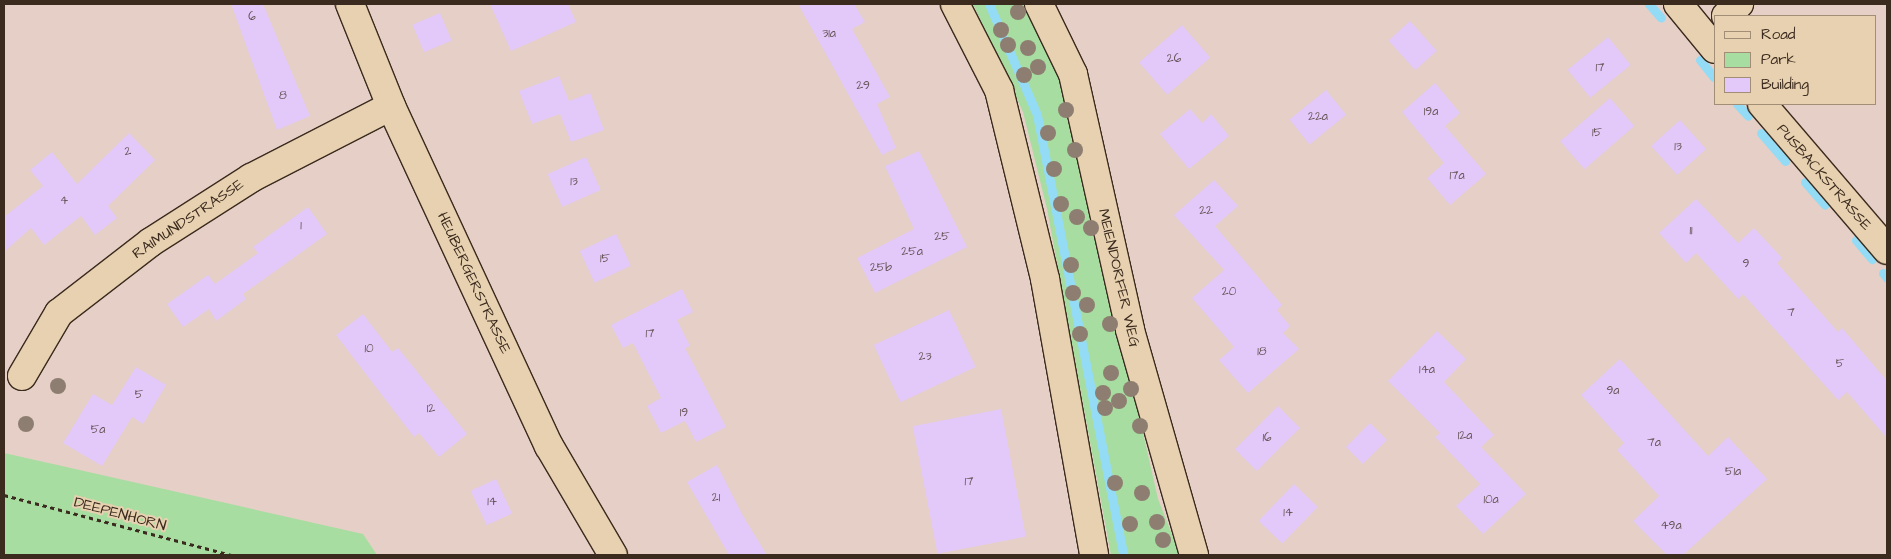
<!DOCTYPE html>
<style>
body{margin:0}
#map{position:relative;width:1891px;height:559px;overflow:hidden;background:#e6cfc6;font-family:"Architects Daughter",sans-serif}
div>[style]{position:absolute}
.green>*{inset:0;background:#a7dda0}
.stream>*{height:9px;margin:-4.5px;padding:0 4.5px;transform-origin:4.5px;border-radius:4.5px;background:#94dcf6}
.building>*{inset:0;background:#e3c9f9;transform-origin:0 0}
.path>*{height:3px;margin-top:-1.5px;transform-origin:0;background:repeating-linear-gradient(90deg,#3b2a1e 0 4px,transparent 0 8px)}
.roads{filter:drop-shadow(1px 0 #3b2a1e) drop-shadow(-1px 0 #3b2a1e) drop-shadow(0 1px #3b2a1e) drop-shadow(0 -1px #3b2a1e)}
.minor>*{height:28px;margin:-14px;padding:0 14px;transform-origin:14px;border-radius:14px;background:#e7d1b0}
.trees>*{width:16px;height:16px;margin:-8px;border-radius:50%;background:#8e7e71}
span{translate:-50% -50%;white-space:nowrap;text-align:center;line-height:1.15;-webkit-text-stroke:4px #e7d1b0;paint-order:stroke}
.number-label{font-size:12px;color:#655255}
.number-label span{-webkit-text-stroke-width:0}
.street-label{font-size:15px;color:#3b2a1e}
.frame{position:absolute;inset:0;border:5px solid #3b2a1e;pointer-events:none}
.legend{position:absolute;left:1714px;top:15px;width:162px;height:90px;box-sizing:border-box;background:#e7d1b0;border:1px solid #a28e76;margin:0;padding:6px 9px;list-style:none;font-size:15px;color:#3b2a1e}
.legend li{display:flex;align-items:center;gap:10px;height:25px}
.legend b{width:25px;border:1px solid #a28e76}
</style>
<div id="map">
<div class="green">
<i style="clip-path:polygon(973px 4px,1025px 4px,1066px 95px,1158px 499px,1180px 555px,1111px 555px,1047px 209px,1023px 112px)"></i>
<i style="clip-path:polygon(4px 453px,363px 534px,377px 555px,4px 555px)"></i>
</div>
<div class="stream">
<i style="left:989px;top:4px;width:121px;rotate:66.6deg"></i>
<i style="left:1037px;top:115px;width:448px;rotate:78.9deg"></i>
<i style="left:1649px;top:4px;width:18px;rotate:49deg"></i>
<i style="left:1700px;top:60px;width:22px;rotate:51deg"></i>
<i style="left:1737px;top:104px;width:16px;rotate:47deg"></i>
<i style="left:1761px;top:133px;width:37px;rotate:49deg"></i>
<i style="left:1805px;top:182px;width:30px;rotate:49deg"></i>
<i style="left:1856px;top:240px;width:25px;rotate:50deg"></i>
<i style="left:1883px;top:273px;width:6px;rotate:51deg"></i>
</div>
<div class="building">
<i style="clip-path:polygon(231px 4px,263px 4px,310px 116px,277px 130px)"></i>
<i style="clip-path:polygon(490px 4px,568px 4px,576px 22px,511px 51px)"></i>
<i style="clip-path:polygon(798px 4px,854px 4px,865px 22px,852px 29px,890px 97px,877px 104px,896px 148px,882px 155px)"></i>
<i style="left:440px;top:13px;width:30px;height:30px;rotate:67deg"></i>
<i style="left:1410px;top:21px;width:40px;height:29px;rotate:48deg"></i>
<i style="left:1182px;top:25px;width:43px;height:57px;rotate:49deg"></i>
<i style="left:1608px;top:37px;width:36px;height:52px;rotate:51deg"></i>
<i style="clip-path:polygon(559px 76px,569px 101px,590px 93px,604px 130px,571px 142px,560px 114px,532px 124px,519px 91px)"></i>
<i style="clip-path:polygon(1435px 83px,1460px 113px,1445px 126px,1486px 174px,1450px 205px,1427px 178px,1444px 163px,1402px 112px)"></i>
<i style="left:1326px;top:90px;width:32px;height:47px;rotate:51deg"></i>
<i style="left:1610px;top:98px;width:37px;height:66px;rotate:49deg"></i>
<i style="clip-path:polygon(1190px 109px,1202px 123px,1211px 114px,1229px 136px,1189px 169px,1160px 134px)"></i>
<i style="left:1680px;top:120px;width:39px;height:39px;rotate:48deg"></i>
<i style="clip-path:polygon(129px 133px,155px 160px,108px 206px,117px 218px,95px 235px,81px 216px,44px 245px,31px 228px,4px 252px,4px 217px,43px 186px,30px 170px,52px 152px,77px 184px)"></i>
<i style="clip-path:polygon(919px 151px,967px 247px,875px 293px,857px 258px,914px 229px,885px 166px)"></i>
<i style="left:586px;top:157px;width:36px;height:42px;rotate:66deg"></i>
<i style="clip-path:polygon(1214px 180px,1238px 206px,1215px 226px,1282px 305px,1277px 310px,1290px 326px,1283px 333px,1299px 349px,1248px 393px,1219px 360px,1234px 347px,1192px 298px,1224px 270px,1174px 215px)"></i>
<i style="clip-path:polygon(1696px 199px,1738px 243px,1754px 228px,1782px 258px,1777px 263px,1838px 332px,1842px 328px,1887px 381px,1887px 438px,1847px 392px,1838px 400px,1743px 294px,1738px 299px,1696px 253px,1686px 263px,1659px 233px)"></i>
<i style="clip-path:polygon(308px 207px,327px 234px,243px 294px,246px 299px,216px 321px,209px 309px,183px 327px,167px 304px,208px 275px,215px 284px,258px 253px,253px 247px)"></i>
<i style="left:616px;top:234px;width:35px;height:40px;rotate:65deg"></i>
<i style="clip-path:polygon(682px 289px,693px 312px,677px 320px,690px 346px,685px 348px,726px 427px,696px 442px,685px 421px,661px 433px,647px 406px,661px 398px,633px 343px,623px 348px,611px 325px)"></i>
<i style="left:949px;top:310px;width:63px;height:83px;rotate:65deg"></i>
<i style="clip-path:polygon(363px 314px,392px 352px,398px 348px,467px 434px,439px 457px,419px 433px,414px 437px,336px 335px)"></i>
<i style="clip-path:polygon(1437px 331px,1466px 359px,1444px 382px,1494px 435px,1481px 447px,1526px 494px,1483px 534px,1456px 506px,1480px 484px,1435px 437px,1440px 433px,1388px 381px)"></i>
<i style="clip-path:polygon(1620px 359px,1708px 456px,1728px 437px,1767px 479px,1683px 555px,1667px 555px,1633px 521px,1659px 496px,1617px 450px,1624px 443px,1581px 395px)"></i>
<i style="clip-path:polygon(136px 367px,166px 385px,143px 424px,132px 417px,102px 466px,63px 443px,93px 394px,112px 405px)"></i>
<i style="left:1278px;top:406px;width:31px;height:61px;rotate:45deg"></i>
<i style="left:1001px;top:409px;width:130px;height:90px;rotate:79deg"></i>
<i style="left:1370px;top:423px;width:24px;height:34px;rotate:45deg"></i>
<i style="clip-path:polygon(717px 465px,743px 516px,767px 555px,729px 555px,687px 482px)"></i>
<i style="left:496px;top:479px;width:38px;height:28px;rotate:65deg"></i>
<i style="left:1294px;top:484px;width:33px;height:51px;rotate:44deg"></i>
</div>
<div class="path">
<i style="left:4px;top:495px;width:235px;rotate:14.8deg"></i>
</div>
<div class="roads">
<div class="minor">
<i style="left:350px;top:4px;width:110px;rotate:68.1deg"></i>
<i style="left:391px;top:106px;width:375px;rotate:65.1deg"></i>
<i style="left:549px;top:446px;width:126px;rotate:59.6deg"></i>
<i style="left:955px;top:4px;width:97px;rotate:62.9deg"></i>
<i style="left:999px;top:90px;width:195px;rotate:76.3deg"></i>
<i style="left:1045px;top:279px;width:280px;rotate:79.9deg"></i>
<i style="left:1039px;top:4px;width:78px;rotate:64.1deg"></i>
<i style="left:1073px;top:74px;width:262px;rotate:77.4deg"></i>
<i style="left:1130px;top:330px;width:234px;rotate:74.1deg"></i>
<i style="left:1678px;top:4px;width:58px;rotate:50.6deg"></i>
<i style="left:1726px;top:16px;width:18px;rotate:-43deg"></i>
<i style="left:1762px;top:104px;width:192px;rotate:49.4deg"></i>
<i style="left:22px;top:376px;width:73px;rotate:-59.6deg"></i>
<i style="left:59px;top:313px;width:116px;rotate:-37.7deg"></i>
<i style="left:151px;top:242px;width:119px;rotate:-32.6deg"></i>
<i style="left:251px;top:178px;width:157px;rotate:-27.2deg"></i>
</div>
</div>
<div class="trees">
<i style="left:1018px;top:12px"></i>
<i style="left:1001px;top:30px"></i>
<i style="left:1008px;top:45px"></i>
<i style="left:1028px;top:48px"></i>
<i style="left:1038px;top:67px"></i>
<i style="left:1024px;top:75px"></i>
<i style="left:1066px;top:110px"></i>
<i style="left:1048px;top:133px"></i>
<i style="left:1075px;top:150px"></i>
<i style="left:1054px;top:169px"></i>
<i style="left:1061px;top:204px"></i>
<i style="left:1077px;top:217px"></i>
<i style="left:1091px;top:228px"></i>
<i style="left:1071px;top:265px"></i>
<i style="left:1073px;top:293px"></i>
<i style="left:1087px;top:305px"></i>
<i style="left:1110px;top:324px"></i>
<i style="left:1080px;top:334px"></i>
<i style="left:1111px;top:373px"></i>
<i style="left:58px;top:386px"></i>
<i style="left:1131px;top:389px"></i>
<i style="left:1103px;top:393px"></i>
<i style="left:1119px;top:401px"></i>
<i style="left:1105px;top:408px"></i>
<i style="left:26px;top:424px"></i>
<i style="left:1140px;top:426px"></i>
<i style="left:1115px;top:483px"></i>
<i style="left:1142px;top:493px"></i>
<i style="left:1157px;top:522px"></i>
<i style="left:1130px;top:524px"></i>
<i style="left:1163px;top:540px"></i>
</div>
<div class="number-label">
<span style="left:252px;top:17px">6</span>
<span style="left:829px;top:34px">31a</span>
<span style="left:1174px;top:59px">26</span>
<span style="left:1600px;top:68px">17</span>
<span style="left:863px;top:86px">29</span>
<span style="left:283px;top:96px">8</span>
<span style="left:1431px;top:112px">19a</span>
<span style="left:1318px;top:117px">22a</span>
<span style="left:1597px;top:133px">15</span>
<span style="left:1678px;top:147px">13</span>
<span style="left:128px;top:152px">2</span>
<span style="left:1457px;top:176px">17a</span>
<span style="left:574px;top:182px">13</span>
<span style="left:64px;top:201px">4</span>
<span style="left:1206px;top:211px">22</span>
<span style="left:301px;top:226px">1</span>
<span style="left:1691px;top:231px">11</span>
<span style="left:942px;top:237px">25</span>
<span style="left:912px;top:252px">25a</span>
<span style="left:605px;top:259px">15</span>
<span style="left:1746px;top:264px">9</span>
<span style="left:881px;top:268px">25b</span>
<span style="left:1229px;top:292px">20</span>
<span style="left:1791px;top:313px">7</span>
<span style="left:650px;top:334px">17</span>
<span style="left:369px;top:349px">10</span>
<span style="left:1262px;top:352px">18</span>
<span style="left:925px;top:357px">23</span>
<span style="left:1840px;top:364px">5</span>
<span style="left:1427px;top:370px">14a</span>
<span style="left:1613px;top:391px">9a</span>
<span style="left:139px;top:395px">5</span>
<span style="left:431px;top:409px">12</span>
<span style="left:684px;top:413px">19</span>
<span style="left:98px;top:430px">5a</span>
<span style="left:1465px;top:436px">12a</span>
<span style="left:1267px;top:438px">16</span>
<span style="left:1654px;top:443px">7a</span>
<span style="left:1733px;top:472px">51a</span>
<span style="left:969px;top:482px">17</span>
<span style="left:716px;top:498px">21</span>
<span style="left:1491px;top:500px">10a</span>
<span style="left:492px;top:502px">14</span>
<span style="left:1288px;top:513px">14</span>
<span style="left:1671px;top:526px">49a</span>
</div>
<div class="street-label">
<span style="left:1824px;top:177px;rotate:49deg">PUSBACKSTRASSE</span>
<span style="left:188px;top:219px;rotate:-34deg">RAIMUNDSTRASSE</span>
<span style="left:1119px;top:278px;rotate:77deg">MEIENDORFER WEG</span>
<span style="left:474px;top:283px;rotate:65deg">HEUBERGERSTRASSE</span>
<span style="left:120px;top:514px;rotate:15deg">DEEPENHORN</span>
</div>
<div class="frame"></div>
<ul class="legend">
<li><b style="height:6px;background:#e7d1b0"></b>Road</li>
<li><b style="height:14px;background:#a7dda0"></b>Park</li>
<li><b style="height:14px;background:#e3c9f9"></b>Building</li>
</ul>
</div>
